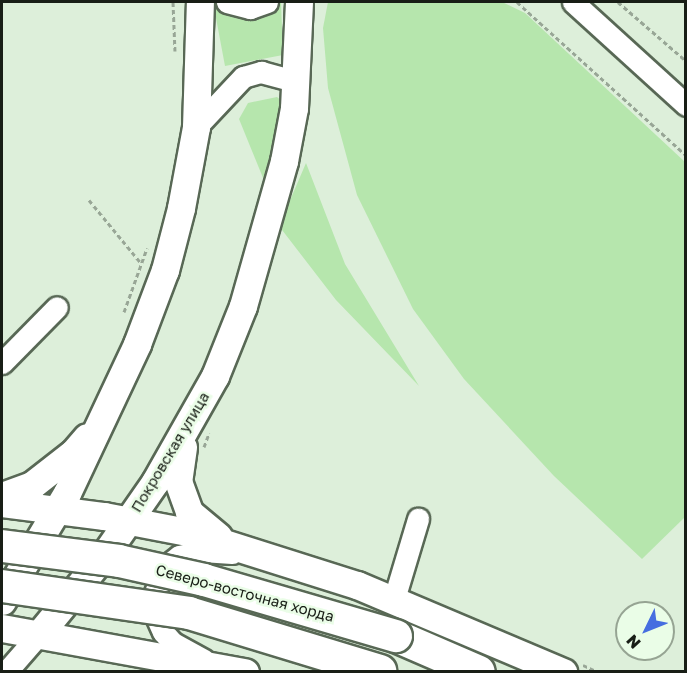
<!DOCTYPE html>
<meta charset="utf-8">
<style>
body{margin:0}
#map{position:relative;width:687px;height:673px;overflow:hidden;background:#ddefda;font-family:"Golos Text",sans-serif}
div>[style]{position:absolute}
.green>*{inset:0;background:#b6e6ad}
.path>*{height:3px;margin-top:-1.5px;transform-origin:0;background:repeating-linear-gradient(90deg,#98a696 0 4.5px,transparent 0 7.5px)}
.roads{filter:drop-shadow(2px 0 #586855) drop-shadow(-2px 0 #586855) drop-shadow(0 2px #586855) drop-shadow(0 -2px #586855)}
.minor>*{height:21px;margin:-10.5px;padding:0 10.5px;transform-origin:10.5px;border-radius:10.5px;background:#fff}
.major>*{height:27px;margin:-13.5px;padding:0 13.5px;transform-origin:13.5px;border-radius:13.5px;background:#fff}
.highway>*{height:32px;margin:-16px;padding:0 16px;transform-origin:16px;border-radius:16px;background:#fff}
.bridges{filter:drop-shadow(2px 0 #586855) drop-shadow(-2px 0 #586855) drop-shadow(0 2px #586855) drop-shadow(0 -2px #586855)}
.highway-bridge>*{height:32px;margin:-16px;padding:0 16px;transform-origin:16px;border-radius:16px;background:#fff}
span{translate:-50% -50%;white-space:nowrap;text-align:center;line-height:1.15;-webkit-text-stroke:5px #eafde7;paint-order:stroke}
.street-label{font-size:15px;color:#181e16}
.frame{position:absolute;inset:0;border:3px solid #181e16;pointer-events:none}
.north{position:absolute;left:615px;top:601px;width:60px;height:60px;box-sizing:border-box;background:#eafde7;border:2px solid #96a493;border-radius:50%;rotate:227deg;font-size:16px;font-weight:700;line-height:24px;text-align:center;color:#181e16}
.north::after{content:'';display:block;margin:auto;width:21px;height:27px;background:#466ee0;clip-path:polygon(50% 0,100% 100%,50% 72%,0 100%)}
</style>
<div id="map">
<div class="green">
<i style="clip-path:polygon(213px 2px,237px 17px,253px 18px,281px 2px,283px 55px,225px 66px)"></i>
<i style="clip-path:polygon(328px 2px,502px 2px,525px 13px,685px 162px,685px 517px,642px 559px,554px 476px,464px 379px,413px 309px,357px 195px,328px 88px,323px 28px)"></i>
<i style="clip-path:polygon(277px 97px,289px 107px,270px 195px,239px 119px,248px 103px)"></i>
<i style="clip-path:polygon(306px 163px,345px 264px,419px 386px,336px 300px,279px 226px)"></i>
</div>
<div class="path">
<i style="left:173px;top:2px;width:49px;rotate:87.7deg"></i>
<i style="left:517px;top:2px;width:228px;rotate:42.2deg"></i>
<i style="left:618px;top:2px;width:90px;rotate:40.9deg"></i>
<i style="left:89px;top:200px;width:82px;rotate:50.5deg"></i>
<i style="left:124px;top:312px;width:68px;rotate:-70.2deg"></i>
<i style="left:204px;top:447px;width:15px;rotate:-70deg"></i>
<i style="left:583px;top:665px;width:17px;rotate:25deg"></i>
</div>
<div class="roads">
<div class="minor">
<i style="left:227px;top:2px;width:24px;rotate:15deg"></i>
<i style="left:250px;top:8px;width:18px;rotate:-19deg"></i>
<i style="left:573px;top:2px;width:153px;rotate:42.3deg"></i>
<i style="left:196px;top:127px;width:69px;rotate:-46.8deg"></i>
<i style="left:243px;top:77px;width:19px;rotate:-16deg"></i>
<i style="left:261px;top:72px;width:35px;rotate:15deg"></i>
<i style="left:2px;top:363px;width:78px;rotate:-45.5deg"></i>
<i style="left:394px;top:599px;width:84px;rotate:-73.3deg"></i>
<i style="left:204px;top:660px;width:37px;rotate:-151deg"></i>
<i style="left:172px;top:642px;width:13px;rotate:-132deg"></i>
<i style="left:163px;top:632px;width:22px;rotate:-114deg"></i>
<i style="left:154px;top:612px;width:15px;rotate:-94deg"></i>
<i style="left:153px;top:597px;width:34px;rotate:-67deg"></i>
<i style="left:166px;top:566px;width:16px;rotate:-38deg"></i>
<i style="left:179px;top:556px;width:24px;rotate:-12deg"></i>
<i style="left:202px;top:551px;width:30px;rotate:4deg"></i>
<i style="left:6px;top:672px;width:52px;rotate:-48.9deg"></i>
</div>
<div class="major">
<i style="left:183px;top:447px;width:34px;rotate:98deg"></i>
<i style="left:178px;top:481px;width:33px;rotate:70deg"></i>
<i style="left:189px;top:512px;width:38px;rotate:40deg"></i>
<i style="left:2px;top:496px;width:32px;rotate:-20deg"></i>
<i style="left:32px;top:485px;width:52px;rotate:-38deg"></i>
<i style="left:73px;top:453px;width:21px;rotate:-49deg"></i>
<i style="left:2px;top:503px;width:103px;rotate:7.3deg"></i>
<i style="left:104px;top:516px;width:90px;rotate:10.9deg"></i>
<i style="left:192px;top:533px;width:173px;rotate:17.5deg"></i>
<i style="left:357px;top:585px;width:224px;rotate:22.9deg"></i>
<i style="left:2px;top:601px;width:126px;rotate:-59deg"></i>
<i style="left:67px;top:493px;width:165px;rotate:-64.8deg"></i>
<i style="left:137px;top:344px;width:79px;rotate:-69.3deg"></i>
<i style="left:165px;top:270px;width:64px;rotate:-75.5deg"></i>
<i style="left:181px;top:208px;width:82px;rotate:-79.5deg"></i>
<i style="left:196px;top:127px;width:125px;rotate:-88.2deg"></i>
<i style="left:2px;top:628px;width:247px;rotate:10.3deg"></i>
<i style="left:40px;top:633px;width:102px;rotate:-50.6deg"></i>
<i style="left:105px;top:554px;width:88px;rotate:-55.2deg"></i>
<i style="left:155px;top:482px;width:122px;rotate:-60.5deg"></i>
<i style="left:215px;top:376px;width:75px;rotate:-68.2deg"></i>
<i style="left:243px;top:306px;width:151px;rotate:-74.2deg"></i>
<i style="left:284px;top:161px;width:54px;rotate:-79.3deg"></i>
<i style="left:294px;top:108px;width:106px;rotate:-87.3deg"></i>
</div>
<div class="highway">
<i style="left:396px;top:636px;width:90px;rotate:23.4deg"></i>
</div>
</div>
<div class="bridges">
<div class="highway-bridge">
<i style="left:2px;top:546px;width:118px;rotate:7.3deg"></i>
<i style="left:119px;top:561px;width:87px;rotate:12.6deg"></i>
<i style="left:204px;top:580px;width:200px;rotate:16.3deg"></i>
<i style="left:2px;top:586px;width:189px;rotate:8.2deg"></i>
<i style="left:189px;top:613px;width:200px;rotate:16.9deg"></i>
</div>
</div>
<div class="street-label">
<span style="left:170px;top:452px;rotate:-59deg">Покровская улица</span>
<span style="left:245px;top:593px;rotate:15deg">Северо-восточная хорда</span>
</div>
<div class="frame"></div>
<div class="north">N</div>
</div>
